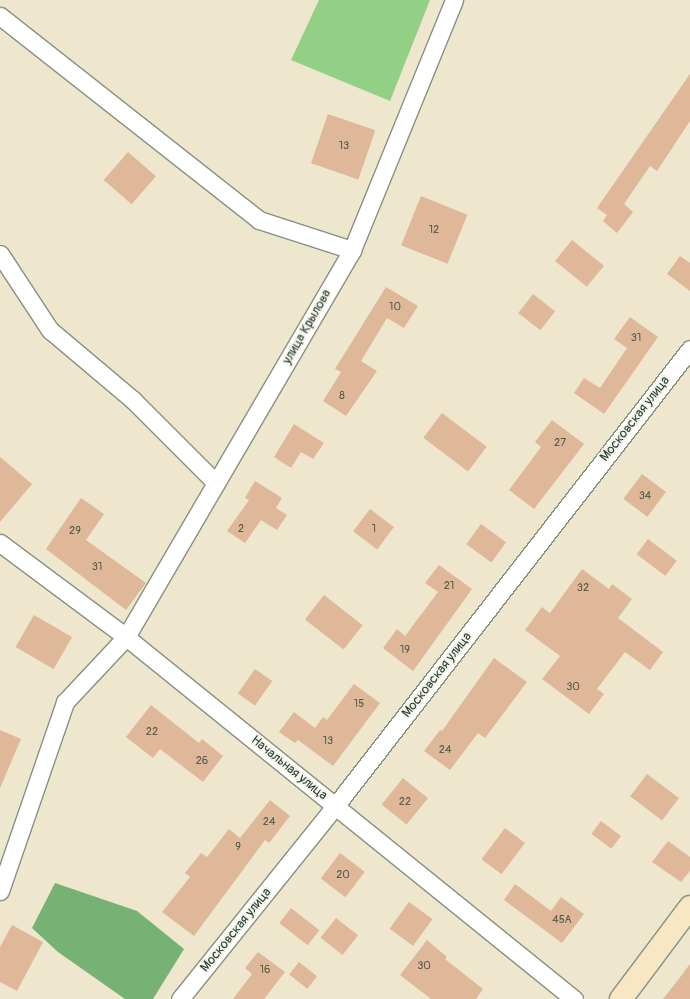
<!DOCTYPE html>
<meta charset="utf-8">
<style>
body{margin:0}
#map{position:relative;width:690px;height:999px;overflow:hidden;background:#eee7cd;font-family:Pangolin,sans-serif}
div>[style]{position:absolute}
.green>*{inset:0;background:#92d086}
.forest>*{inset:0;background:#75b273}
.building>*{inset:0;background:#dfb799;transform-origin:0 0}
.roads{filter:drop-shadow(1px 0 #869280) drop-shadow(-1px 0 #869280) drop-shadow(0 1px #869280) drop-shadow(0 -1px #869280)}
.minor>*{height:17px;margin:-8.5px;padding:0 8.5px;transform-origin:8.5px;border-radius:8.5px;background:#fff}
.secondary>*{height:22px;margin:-11px;padding:0 11px;transform-origin:11px;border-radius:11px;background:#f7e8c3}
span{translate:-50% -50%;white-space:nowrap;text-align:center;line-height:1.15;-webkit-text-stroke:4px #f7f3e8;paint-order:stroke}
.number-label{font-size:11px;color:#4f5c4d}
.number-label span{-webkit-text-stroke-width:0}
.street-label{font-size:13px;color:#1f3d34}
</style>
<div id="map">
<div class="green">
<i style="clip-path:polygon(319px 0,430px 0,390px 101px,291px 60px)"></i>
</div>
<div class="forest">
<i style="clip-path:polygon(55px 883px,137px 911px,184px 949px,153px 999px,125px 999px,58px 952px,32px 928px)"></i>
</div>
<div class="building">
<i style="clip-path:polygon(690px 74px,690px 121px,657px 171px,650px 166px,624px 204px,633px 212px,617px 233px,603px 221px,607px 215px,597px 208px)"></i>
<i style="left:328px;top:114px;width:50px;height:52px;rotate:19deg"></i>
<i style="left:128px;top:152px;width:37px;height:37px;rotate:41deg"></i>
<i style="left:421px;top:196px;width:50px;height:53px;rotate:22deg"></i>
<i style="left:572px;top:240px;width:41px;height:27px;rotate:39deg"></i>
<i style="clip-path:polygon(680px 256px,690px 263px,690px 291px,667px 274px)"></i>
<i style="clip-path:polygon(386px 287px,418px 306px,404px 328px,387px 318px,361px 361px,377px 371px,346px 416px,323px 401px,341px 372px,335px 369px)"></i>
<i style="left:533px;top:294px;width:28px;height:24px;rotate:38deg"></i>
<i style="clip-path:polygon(630px 317px,658px 337px,604px 414px,574px 393px,584px 378px,600px 388px,627px 348px,614px 339px)"></i>
<i style="left:442px;top:413px;width:56px;height:31px;rotate:37deg"></i>
<i style="clip-path:polygon(552px 420px,584px 444px,534px 509px,509px 490px,541px 447px,535px 442px)"></i>
<i style="clip-path:polygon(294px 424px,324px 443px,313px 459px,301px 452px,291px 468px,274px 457px)"></i>
<i style="clip-path:polygon(0 457px,32px 484px,0 522px)"></i>
<i style="left:642px;top:474px;width:30px;height:31px;rotate:37deg"></i>
<i style="clip-path:polygon(255px 481px,282px 498px,276px 508px,287px 515px,277px 530px,261px 520px,245px 543px,227px 531px,249px 500px,245px 498px)"></i>
<i style="clip-path:polygon(81px 498px,104px 514px,86px 540px,146px 583px,126px 610px,46px 549px)"></i>
<i style="left:370px;top:509px;width:30px;height:28px;rotate:37deg"></i>
<i style="left:481px;top:524px;width:31px;height:25px;rotate:36deg"></i>
<i style="left:648px;top:539px;width:36px;height:19px;rotate:37deg"></i>
<i style="clip-path:polygon(439px 565px,472px 589px,413px 671px,383px 648px,397px 629px,405px 636px,438px 592px,425px 583px)"></i>
<i style="clip-path:polygon(582px 569px,609px 589px,612px 584px,632px 599px,618px 618px,663px 652px,650px 670px,625px 652px,597px 689px,604px 694px,589px 714px,542px 679px,560px 656px,525px 630px,542px 607px,550px 613px)"></i>
<i style="left:324px;top:595px;width:49px;height:31px;rotate:38deg"></i>
<i style="left:34px;top:615px;width:44px;height:37px;rotate:30deg"></i>
<i style="clip-path:polygon(494px 658px,527px 682px,485px 738px,478px 733px,450px 770px,424px 751px,440px 730px,442px 731px)"></i>
<i style="left:255px;top:669px;width:21px;height:30px;rotate:35deg"></i>
<i style="clip-path:polygon(354px 684px,380px 703px,333px 766px,298px 740px,295px 743px,279px 732px,294px 712px,315px 728px,323px 717px,327px 720px)"></i>
<i style="clip-path:polygon(151px 705px,199px 743px,202px 739px,223px 756px,203px 782px,160px 749px,153px 758px,126px 737px)"></i>
<i style="clip-path:polygon(0 730px,21px 739px,0 788px)"></i>
<i style="left:647px;top:774px;width:40px;height:28px;rotate:37deg"></i>
<i style="left:403px;top:778px;width:32px;height:34px;rotate:39deg"></i>
<i style="clip-path:polygon(270px 800px,290px 816px,269px 843px,265px 840px,194px 936px,162px 912px,190px 877px,185px 873px,201px 853px,207px 857px,229px 829px,240px 838px)"></i>
<i style="left:601px;top:821px;width:25px;height:16px;rotate:37deg"></i>
<i style="left:505px;top:828px;width:25px;height:39px;rotate:37deg"></i>
<i style="clip-path:polygon(668px 841px,690px 857px,690px 871px,681px 882px,652px 862px)"></i>
<i style="left:340px;top:853px;width:31px;height:32px;rotate:37deg"></i>
<i style="clip-path:polygon(515px 884px,551px 911px,561px 897px,584px 914px,562px 943px,504px 900px)"></i>
<i style="left:409px;top:902px;width:29px;height:33px;rotate:36deg"></i>
<i style="left:291px;top:908px;width:36px;height:19px;rotate:38deg"></i>
<i style="left:336px;top:918px;width:28px;height:25px;rotate:38deg"></i>
<i style="clip-path:polygon(12px 925px,43px 942px,17px 991px,0 982px,0 947px)"></i>
<i style="clip-path:polygon(427px 940px,447px 957px,445px 959px,483px 989px,476px 999px,431px 999px,400px 975px)"></i>
<i style="clip-path:polygon(258px 952px,285px 972px,264px 999px,233px 999px,252px 974px,245px 968px)"></i>
<i style="left:299px;top:962px;width:23px;height:16px;rotate:38deg"></i>
<i style="clip-path:polygon(690px 964px,690px 999px,663px 999px,678px 980px)"></i>
</div>
<div class="roads">
<div class="minor">
<i style="left:0;top:16px;width:330px;rotate:38.2deg"></i>
<i style="left:259px;top:220px;width:98px;rotate:17.9deg"></i>
<i style="left:0;top:254px;width:91px;rotate:56.7deg"></i>
<i style="left:50px;top:330px;width:109px;rotate:40.1deg"></i>
<i style="left:133px;top:400px;width:117px;rotate:45deg"></i>
<i style="left:0;top:543px;width:157px;rotate:36.7deg"></i>
<i style="left:126px;top:637px;width:576px;rotate:38.94deg"></i>
<i style="left:0;top:891px;width:200px;rotate:-71deg"></i>
<i style="left:65px;top:702px;width:89px;rotate:-46.8deg"></i>
<i style="left:126px;top:637px;width:448px;rotate:-59.7deg"></i>
<i style="left:352px;top:250px;width:270px;rotate:-67.8deg"></i>
<i style="left:180px;top:999px;width:249px;rotate:-51.2deg"></i>
<i style="left:336px;top:805px;width:577px;rotate:-52.18deg"></i>
</div>
<div class="secondary">
<i style="left:621px;top:999px;width:115px;rotate:-53.1deg"></i>
</div>
</div>
<div class="number-label">
<span style="left:344px;top:146px">13</span>
<span style="left:434px;top:230px">12</span>
<span style="left:395px;top:307px">10</span>
<span style="left:636px;top:338px">31</span>
<span style="left:342px;top:396px">8</span>
<span style="left:560px;top:443px">27</span>
<span style="left:645px;top:496px">34</span>
<span style="left:241px;top:529px">2</span>
<span style="left:374px;top:529px">1</span>
<span style="left:75px;top:531px">29</span>
<span style="left:97px;top:567px">31</span>
<span style="left:449px;top:586px">21</span>
<span style="left:583px;top:588px">32</span>
<span style="left:405px;top:650px">19</span>
<span style="left:573px;top:687px">30</span>
<span style="left:359px;top:704px">15</span>
<span style="left:152px;top:732px">22</span>
<span style="left:328px;top:741px">13</span>
<span style="left:445px;top:750px">24</span>
<span style="left:202px;top:761px">26</span>
<span style="left:405px;top:802px">22</span>
<span style="left:269px;top:822px">24</span>
<span style="left:238px;top:847px">9</span>
<span style="left:343px;top:875px">20</span>
<span style="left:562px;top:920px">45А</span>
<span style="left:424px;top:966px">30</span>
<span style="left:265px;top:970px">16</span>
</div>
<div class="street-label">
<span style="left:307px;top:327px;rotate:-60deg">улица Крылова</span>
<span style="left:635px;top:419px;rotate:-52deg">Московская улица</span>
<span style="left:437px;top:675px;rotate:-52deg">Московская улица</span>
<span style="left:289px;top:768px;rotate:39deg">Начальная улица</span>
<span style="left:236px;top:930px;rotate:-51deg">Московская улица</span>
</div>
</div>
